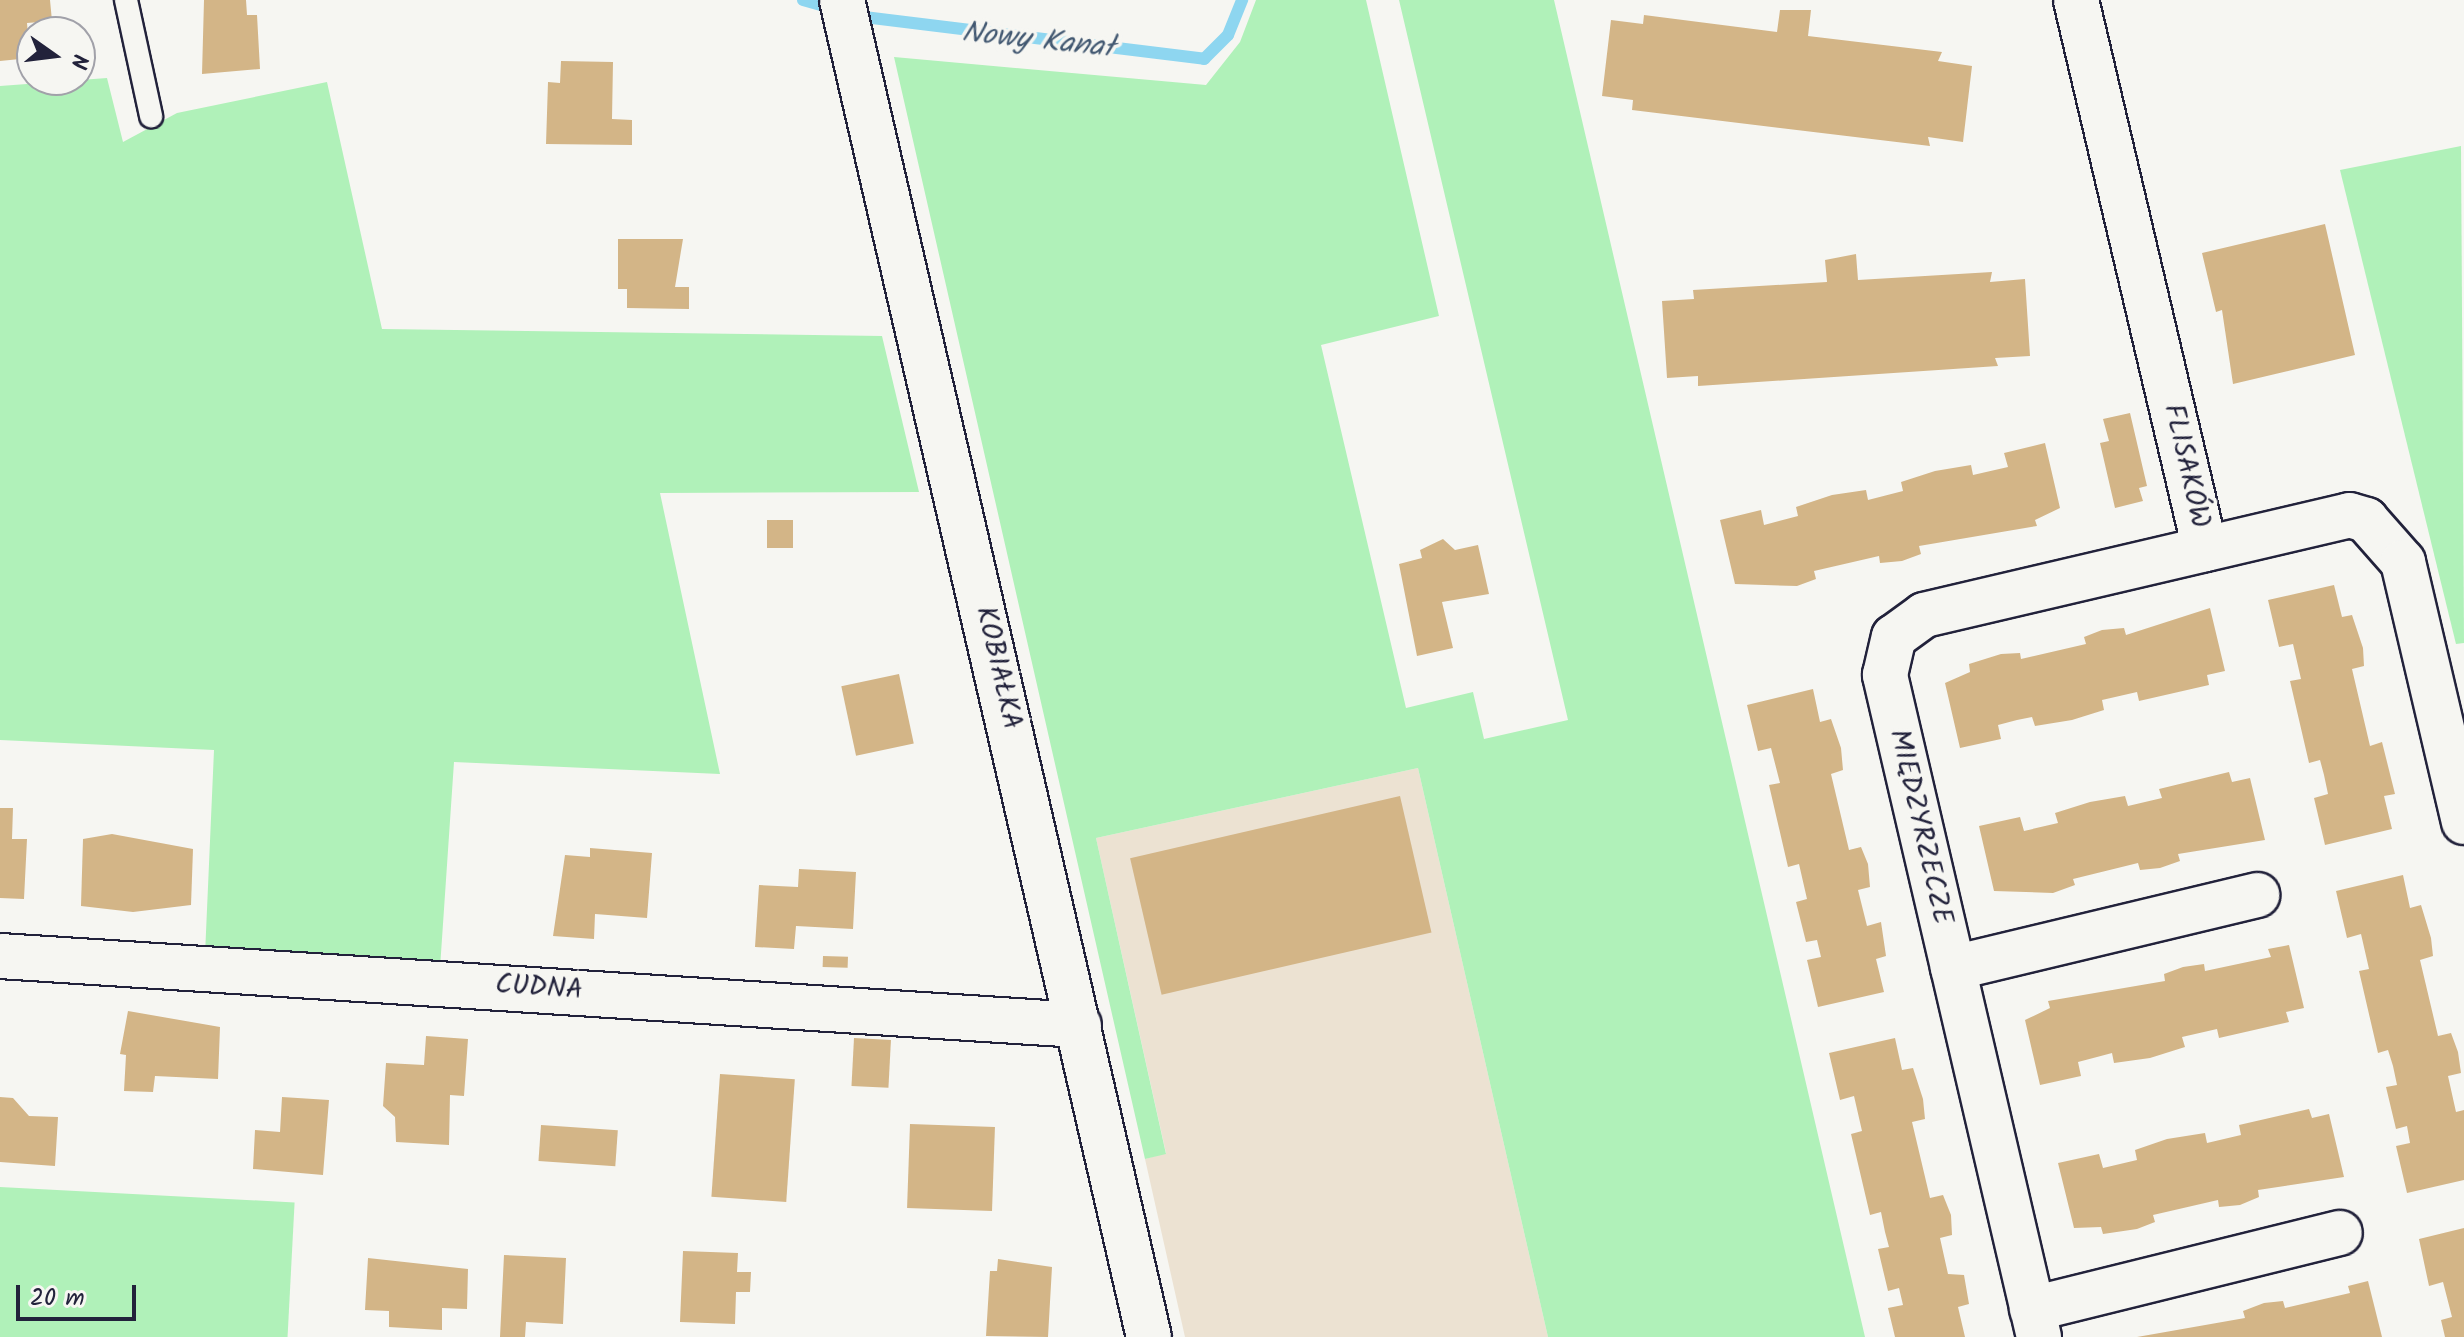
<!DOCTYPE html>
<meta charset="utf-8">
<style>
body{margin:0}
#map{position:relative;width:2464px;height:1337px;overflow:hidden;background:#f6f6f2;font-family:Kalam,sans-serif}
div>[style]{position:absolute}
.built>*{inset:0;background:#ece2d2}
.green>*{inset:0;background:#b0f1b9;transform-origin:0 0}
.stream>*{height:12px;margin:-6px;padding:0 6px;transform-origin:6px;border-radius:6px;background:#8ed6f0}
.building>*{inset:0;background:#d3b587;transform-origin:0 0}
.roads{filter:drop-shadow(2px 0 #22223b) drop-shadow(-2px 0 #22223b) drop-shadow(0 2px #22223b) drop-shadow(0 -2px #22223b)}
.lane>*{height:22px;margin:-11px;padding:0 11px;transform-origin:11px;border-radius:11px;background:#f6f6f2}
.street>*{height:44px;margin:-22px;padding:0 22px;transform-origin:22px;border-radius:22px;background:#f6f6f2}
.secondary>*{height:44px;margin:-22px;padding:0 22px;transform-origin:22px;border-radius:22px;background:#f6f6f2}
span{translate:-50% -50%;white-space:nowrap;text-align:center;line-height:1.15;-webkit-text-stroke:7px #f6f6f2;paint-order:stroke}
.street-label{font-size:28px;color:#22223b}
.water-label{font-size:30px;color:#425871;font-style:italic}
.north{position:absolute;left:16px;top:16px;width:80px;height:80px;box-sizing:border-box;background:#f6f6f2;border:2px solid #a1a1a9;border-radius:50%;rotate:104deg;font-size:22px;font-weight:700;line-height:32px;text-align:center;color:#22223b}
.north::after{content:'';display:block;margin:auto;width:28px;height:36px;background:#22223b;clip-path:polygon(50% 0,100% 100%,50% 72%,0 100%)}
.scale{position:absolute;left:16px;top:1285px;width:120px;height:36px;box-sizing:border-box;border:4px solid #22223b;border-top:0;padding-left:10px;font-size:24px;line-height:28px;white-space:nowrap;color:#22223b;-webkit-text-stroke:6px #f6f6f2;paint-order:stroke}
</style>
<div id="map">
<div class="built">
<i style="clip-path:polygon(1418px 768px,1548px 1337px,1185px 1337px,1145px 1159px,1166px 1153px,1096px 838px)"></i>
</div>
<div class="green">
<i style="clip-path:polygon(1256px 0,1366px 0,1439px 316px,1321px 345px,1406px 708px,1473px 692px,1484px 739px,1568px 720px,1399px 0,1554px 0,1865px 1337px,1548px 1337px,1418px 768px,1096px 838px,1166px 1154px,1145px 1159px,894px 57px,1206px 85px,1240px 42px)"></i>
<i style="clip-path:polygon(107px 78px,123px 142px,177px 113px,327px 82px,382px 329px,882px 336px,919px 492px,660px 493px,720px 774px,454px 762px,440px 968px,205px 955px,214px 750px,0 740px,0 86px)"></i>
<i style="clip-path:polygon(2461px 146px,2464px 643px,2456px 644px,2340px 170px)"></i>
<i style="left:0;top:1187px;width:295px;height:150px;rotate:3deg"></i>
</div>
<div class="stream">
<i style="left:803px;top:0;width:33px;rotate:16deg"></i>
<i style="left:856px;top:16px;width:351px;rotate:7deg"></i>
<i style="left:1204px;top:59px;width:34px;rotate:-45deg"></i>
<i style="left:1228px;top:35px;width:38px;rotate:-68deg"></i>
</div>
<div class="building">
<i style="clip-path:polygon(0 0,50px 0,52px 21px,27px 23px,30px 58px,0 61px)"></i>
<i style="clip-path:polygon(204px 0,246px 0,247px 15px,257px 15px,260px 69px,202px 74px)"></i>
<i style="clip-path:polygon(1780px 10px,1811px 10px,1808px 36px,1942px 52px,1938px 61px,1972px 66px,1963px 142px,1928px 137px,1930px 146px,1632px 110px,1633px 100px,1602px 96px,1611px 20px,1643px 24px,1644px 15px,1777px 32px)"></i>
<i style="clip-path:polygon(561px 61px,613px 62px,612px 119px,632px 120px,632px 145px,546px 144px,548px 82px,560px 83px)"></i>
<i style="clip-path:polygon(2325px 224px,2355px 355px,2233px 384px,2222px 310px,2216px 312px,2202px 253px)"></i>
<i style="clip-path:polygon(618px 239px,683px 239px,675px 287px,689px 287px,689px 309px,627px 308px,627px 289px,618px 289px)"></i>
<i style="clip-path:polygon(1856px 254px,1858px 280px,1992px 272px,1990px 282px,2025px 279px,2030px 356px,1995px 358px,1998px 366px,1698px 386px,1698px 376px,1667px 378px,1662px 301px,1694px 299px,1693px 290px,1827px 282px,1825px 260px)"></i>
<i style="clip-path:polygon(2130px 413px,2147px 486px,2139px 488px,2143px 501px,2115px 508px,2100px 443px,2109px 441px,2103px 419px)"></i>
<i style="clip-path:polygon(2045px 443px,2060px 508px,2035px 520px,2037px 526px,1919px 546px,1921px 554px,1902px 561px,1880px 563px,1879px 556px,1814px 571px,1816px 579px,1797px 586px,1735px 584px,1720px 520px,1761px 510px,1764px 525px,1798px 516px,1796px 507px,1832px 495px,1866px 490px,1868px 500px,1903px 491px,1901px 482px,1935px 471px,1971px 465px,1973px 475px,2008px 467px,2004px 453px)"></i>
<i style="left:767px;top:520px;width:26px;height:28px"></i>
<i style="clip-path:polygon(1443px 539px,1455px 550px,1478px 545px,1489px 594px,1442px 602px,1453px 648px,1417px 656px,1399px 564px,1422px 558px,1420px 550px)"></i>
<i style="clip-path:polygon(2334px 585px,2342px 617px,2352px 615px,2363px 648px,2364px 666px,2352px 669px,2370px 746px,2382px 742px,2395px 794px,2384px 796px,2392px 829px,2325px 845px,2314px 798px,2328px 794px,2324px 775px,2320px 760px,2309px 763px,2290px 681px,2301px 679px,2293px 644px,2279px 647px,2268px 600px)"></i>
<i style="clip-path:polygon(2210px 608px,2225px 671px,2207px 675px,2209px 685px,2139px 701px,2137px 692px,2102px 700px,2104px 710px,2072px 720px,2035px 726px,2032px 717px,2017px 720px,1998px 725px,2001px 739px,1960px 748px,1945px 683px,1970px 672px,1969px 664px,2001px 654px,2020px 653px,2021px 659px,2086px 644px,2084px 637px,2102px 630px,2124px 628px,2126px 635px)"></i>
<i style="left:899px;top:674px;width:71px;height:59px;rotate:78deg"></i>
<i style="clip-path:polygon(1813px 689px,1820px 722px,1831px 719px,1841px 748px,1843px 770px,1831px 774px,1849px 850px,1861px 847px,1868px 864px,1870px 887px,1858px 890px,1867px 926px,1881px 922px,1886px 956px,1876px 959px,1884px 992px,1818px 1007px,1807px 960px,1821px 957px,1817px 940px,1806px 942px,1796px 902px,1807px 899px,1799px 864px,1788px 867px,1769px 785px,1780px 783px,1771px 748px,1758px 751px,1747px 705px)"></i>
<i style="clip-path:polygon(2229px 772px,2232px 782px,2250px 778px,2265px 840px,2178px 854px,2180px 861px,2160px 868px,2140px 870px,2138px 863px,2073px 879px,2075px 885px,2053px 893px,1994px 891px,1979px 826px,2020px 817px,2024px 831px,2058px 823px,2055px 813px,2090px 802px,2125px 796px,2128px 806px,2162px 798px,2159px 789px)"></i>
<i style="left:1400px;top:796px;width:140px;height:277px;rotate:77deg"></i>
<i style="clip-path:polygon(0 808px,13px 808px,12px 839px,27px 839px,24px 899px,0 898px)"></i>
<i style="clip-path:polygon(112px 834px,193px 849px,191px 905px,133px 912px,81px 906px,83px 839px)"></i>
<i style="clip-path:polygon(590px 848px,652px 853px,647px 918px,595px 914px,594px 939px,553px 936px,565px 855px,590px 857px)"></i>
<i style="clip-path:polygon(799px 869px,856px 872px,853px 929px,796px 926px,794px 949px,755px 947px,759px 885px,798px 887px)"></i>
<i style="clip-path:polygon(2403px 875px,2410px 908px,2421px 905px,2431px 938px,2433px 956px,2420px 960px,2438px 1036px,2451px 1033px,2458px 1052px,2461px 1073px,2448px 1076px,2456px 1112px,2464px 1110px,2464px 1180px,2407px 1193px,2396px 1146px,2410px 1143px,2407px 1126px,2396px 1129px,2386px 1087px,2397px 1085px,2393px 1066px,2388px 1050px,2378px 1053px,2359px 971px,2369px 969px,2361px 934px,2347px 938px,2336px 891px)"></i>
<i style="clip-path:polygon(2289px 945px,2304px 1008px,2286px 1012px,2289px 1022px,2219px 1038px,2217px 1029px,2182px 1037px,2185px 1047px,2150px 1058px,2114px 1063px,2112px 1053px,2097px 1057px,2078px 1062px,2081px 1076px,2040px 1085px,2025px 1020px,2050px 1008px,2048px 1001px,2165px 981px,2164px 974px,2183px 967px,2204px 964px,2205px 971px,2271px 957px,2268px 949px)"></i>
<i style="left:823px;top:956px;width:25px;height:11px;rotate:2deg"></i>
<i style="clip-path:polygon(128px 1011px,220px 1027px,218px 1079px,155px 1076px,153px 1092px,124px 1091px,126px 1055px,120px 1054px)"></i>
<i style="clip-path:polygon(426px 1036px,468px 1039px,464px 1096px,450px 1095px,449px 1145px,396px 1142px,395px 1117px,383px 1106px,386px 1063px,424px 1065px)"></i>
<i style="left:854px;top:1038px;width:37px;height:48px;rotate:3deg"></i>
<i style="clip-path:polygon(1895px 1038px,1902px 1070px,1913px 1068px,1923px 1099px,1925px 1119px,1912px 1122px,1930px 1198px,1943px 1195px,1951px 1215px,1952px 1235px,1940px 1238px,1948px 1274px,1964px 1275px,1969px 1304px,1958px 1307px,1965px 1337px,1895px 1337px,1888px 1308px,1903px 1305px,1899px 1288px,1888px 1291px,1878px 1249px,1889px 1247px,1885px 1232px,1881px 1212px,1870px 1215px,1851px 1134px,1862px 1131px,1854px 1096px,1840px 1100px,1829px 1053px)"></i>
<i style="left:720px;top:1074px;width:75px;height:123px;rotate:4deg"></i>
<i style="clip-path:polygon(0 1097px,13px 1098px,29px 1116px,58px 1117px,55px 1166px,0 1162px)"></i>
<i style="clip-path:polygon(282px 1097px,329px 1100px,323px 1175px,253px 1169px,255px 1130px,280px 1132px)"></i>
<i style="clip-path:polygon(2309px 1109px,2312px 1118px,2329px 1114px,2344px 1177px,2258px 1190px,2259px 1197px,2240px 1205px,2219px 1207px,2218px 1200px,2153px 1215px,2155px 1222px,2137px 1229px,2103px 1234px,2101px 1227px,2074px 1228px,2058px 1163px,2099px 1154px,2103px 1168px,2137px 1160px,2135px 1150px,2167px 1139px,2205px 1133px,2207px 1143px,2241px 1135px,2239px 1125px)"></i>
<i style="left:910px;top:1124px;width:85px;height:84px;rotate:2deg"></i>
<i style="left:541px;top:1125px;width:77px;height:36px;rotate:4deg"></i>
<i style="clip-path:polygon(2464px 1228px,2464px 1337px,2445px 1337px,2441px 1320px,2452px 1317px,2443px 1282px,2429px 1286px,2419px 1239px)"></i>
<i style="clip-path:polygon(683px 1251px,738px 1253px,737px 1272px,751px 1272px,750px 1292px,736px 1292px,735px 1324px,680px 1322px)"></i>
<i style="clip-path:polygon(504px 1255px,566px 1258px,563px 1324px,526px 1322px,525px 1337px,500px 1337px)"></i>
<i style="clip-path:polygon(368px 1258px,468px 1269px,467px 1309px,442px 1308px,442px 1330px,389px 1327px,389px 1311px,365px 1310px)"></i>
<i style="clip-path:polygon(998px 1259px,1052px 1267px,1048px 1337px,986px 1336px,990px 1271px,997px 1271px)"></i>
<i style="clip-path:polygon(2368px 1281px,2382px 1337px,2137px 1337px,2245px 1318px,2243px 1311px,2264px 1303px,2283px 1301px,2285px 1308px,2350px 1293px,2348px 1286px)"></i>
</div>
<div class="roads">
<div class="lane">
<i style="left:126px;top:0;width:119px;rotate:77.8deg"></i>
</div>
<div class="street">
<i style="left:2076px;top:0;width:564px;rotate:76.78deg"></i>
<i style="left:0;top:956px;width:1081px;rotate:3.66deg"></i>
<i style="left:1953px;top:968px;width:313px;rotate:-13.5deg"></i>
<i style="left:2032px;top:1309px;width:317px;rotate:-13.9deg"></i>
<i style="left:2039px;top:1337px;width:680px;rotate:-103.1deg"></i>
<i style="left:1885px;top:675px;width:39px;rotate:-77deg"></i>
<i style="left:1894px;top:637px;width:37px;rotate:-36deg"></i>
<i style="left:1924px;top:615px;width:437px;rotate:-13.2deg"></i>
<i style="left:2349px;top:515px;width:18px;rotate:16deg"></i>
<i style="left:2366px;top:520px;width:56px;rotate:48.6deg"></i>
<i style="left:2403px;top:562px;width:267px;rotate:76.8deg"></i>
</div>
<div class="secondary">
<i style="left:842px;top:0;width:1372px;rotate:77.07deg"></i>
</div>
</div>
<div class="street-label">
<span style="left:2186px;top:466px;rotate:77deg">FLISAKÓW</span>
<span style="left:998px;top:668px;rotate:77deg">KOBIAŁKA</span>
<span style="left:1920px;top:827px;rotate:77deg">MIĘDZYRZECZE</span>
<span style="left:539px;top:988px;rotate:4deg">CUDNA</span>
</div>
<div class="water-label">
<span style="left:1038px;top:41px;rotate:6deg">Nowy Kanał</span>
</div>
<div class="north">N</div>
<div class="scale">20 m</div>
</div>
